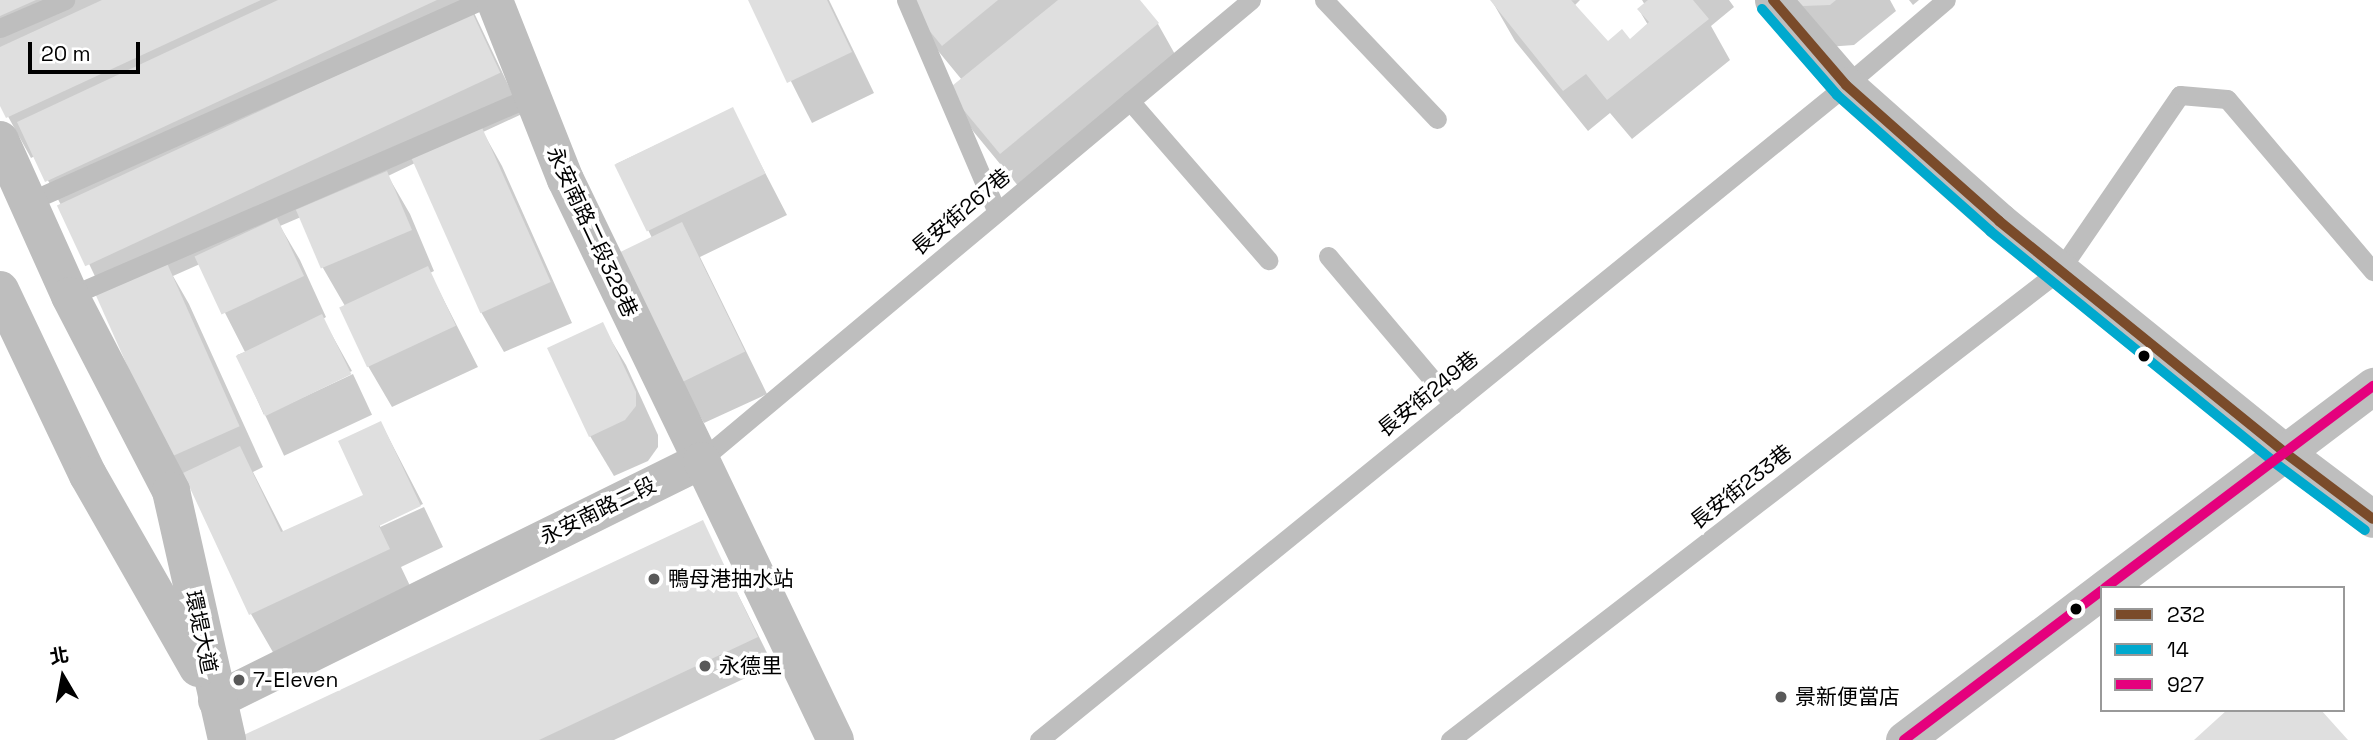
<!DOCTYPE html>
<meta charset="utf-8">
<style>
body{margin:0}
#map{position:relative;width:2373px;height:740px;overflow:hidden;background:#fff;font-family:"Space Grotesk","Noto Sans TC",sans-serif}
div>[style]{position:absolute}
.shadow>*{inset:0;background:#0003;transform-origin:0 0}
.building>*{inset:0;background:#dfdfdf;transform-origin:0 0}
.service>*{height:19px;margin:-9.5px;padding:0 9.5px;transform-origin:9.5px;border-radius:9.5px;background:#bebebe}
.minor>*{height:37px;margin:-18.5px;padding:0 18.5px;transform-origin:18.5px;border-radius:18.5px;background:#bebebe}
.tertiary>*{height:38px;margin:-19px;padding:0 19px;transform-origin:19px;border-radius:19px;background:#bebebe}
.bus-1>*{height:10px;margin:-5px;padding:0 5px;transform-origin:5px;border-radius:5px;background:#7a4b2a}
.bus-2>*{height:10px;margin:-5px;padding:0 5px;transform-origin:5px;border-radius:5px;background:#00a9ce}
.bus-3>*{height:10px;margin:-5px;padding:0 5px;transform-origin:5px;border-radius:5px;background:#e5007d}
.dots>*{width:19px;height:19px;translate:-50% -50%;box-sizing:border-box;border:4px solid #fff;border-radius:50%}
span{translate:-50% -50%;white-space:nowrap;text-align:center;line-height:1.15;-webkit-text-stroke:7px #fff;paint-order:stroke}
.street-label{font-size:21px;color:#000}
.poi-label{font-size:21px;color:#000}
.left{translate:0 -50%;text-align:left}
.legend{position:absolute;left:2100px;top:586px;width:245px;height:126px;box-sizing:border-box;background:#fff;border:2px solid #999;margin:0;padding:9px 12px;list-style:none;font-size:21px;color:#000}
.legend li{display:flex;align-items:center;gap:14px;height:35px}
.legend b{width:35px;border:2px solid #999}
.north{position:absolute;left:28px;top:642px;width:70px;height:70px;-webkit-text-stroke:5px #fff;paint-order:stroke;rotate:350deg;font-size:19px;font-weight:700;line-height:28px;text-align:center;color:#000}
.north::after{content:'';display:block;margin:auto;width:24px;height:32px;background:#000;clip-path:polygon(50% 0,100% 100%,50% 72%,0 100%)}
.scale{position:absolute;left:28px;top:42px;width:112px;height:32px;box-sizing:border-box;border:4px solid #000;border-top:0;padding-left:9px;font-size:21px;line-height:24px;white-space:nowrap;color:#000;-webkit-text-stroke:5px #fff;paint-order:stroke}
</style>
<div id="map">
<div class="shadow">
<i style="clip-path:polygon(0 0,468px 0,522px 114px,483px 132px,502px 166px,572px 323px,504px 352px,481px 312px,415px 163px,388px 176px,410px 214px,434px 271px,430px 273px,478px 367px,392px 407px,368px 366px,345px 306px,323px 268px,301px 217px,280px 226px,300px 260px,326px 317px,323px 319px,352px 371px,264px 411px,264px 415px,237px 355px,245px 352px,200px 264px,173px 276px,189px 304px,263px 467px,253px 472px,284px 533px,365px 496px,381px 423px,423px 504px,380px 524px,380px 527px,424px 507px,443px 547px,401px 567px,412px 590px,274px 654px,251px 614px,196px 497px,171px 457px,102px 291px,61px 205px,35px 156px,31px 158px,0 102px)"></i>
<i style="clip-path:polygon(750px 0,829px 0,874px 93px,812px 123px)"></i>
<i style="clip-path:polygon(902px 0,1137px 0,1158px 24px,1181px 65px,1024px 193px,973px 131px,949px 91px,962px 80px,916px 24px)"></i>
<i style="clip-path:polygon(1580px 0,1574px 6px,1608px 44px,1630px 41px,1648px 25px,1639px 10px,1645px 5px,1642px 0,1729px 0,1734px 7px,1711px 26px,1730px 60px,1632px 139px,1610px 113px,1588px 131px,1515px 41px,1492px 1px)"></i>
<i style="clip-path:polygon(1790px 0,1890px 0,1896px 11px,1854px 45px,1827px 47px)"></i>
<i style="clip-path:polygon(1909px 0,1919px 0,1913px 5px)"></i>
<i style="clip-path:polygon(732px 109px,787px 215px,700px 257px,767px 394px,704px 423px,681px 383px,652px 238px,616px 164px)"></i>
<i style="clip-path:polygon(602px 325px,626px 365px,658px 435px,658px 447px,648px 461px,614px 476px,590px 436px)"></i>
<i style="left:353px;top:374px;width:45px;height:97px;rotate:65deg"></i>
<i style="clip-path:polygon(702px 522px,773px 665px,614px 740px,237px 740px)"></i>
</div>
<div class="building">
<i style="clip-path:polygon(0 0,36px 0,0 16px)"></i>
<i style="clip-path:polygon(102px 0,261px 0,6px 118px,0 106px,0 47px)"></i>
<i style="clip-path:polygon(278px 0,437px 0,45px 182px,17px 122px)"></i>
<i style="clip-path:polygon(748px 0,827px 0,852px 52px,787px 83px)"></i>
<i style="clip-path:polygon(904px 0,998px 0,942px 46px)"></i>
<i style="clip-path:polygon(1058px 0,1140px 0,1159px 23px,1000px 154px,947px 90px)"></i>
<i style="clip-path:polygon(1490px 0,1571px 0,1608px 41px,1622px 29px,1630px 39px,1649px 22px,1637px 9px,1648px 0,1693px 0,1709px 19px,1607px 100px,1586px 74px,1563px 91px)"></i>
<i style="clip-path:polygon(1797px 0,1836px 0,1830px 5px,1803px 6px)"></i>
<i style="left:472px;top:12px;width:67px;height:458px;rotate:65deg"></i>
<i style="left:733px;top:107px;width:74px;height:132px;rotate:64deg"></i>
<i style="left:480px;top:123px;width:174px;height:77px;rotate:66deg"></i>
<i style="left:387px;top:171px;width:64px;height:99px;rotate:67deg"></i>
<i style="left:277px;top:218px;width:64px;height:91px;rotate:65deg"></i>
<i style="left:682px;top:222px;width:144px;height:72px;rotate:64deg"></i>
<i style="left:166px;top:261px;width:181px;height:78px;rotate:66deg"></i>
<i style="left:428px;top:266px;width:66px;height:98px;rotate:65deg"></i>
<i style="left:322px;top:314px;width:67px;height:96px;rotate:64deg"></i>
<i style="clip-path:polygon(603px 322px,636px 392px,636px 406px,625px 420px,589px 437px,547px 348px)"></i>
<i style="clip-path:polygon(381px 421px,421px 506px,379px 526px,390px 549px,249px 615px,183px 473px,240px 446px,281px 532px,363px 495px,338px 441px)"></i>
<i style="clip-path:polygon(703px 520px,758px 637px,539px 740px,233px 740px)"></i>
<i style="clip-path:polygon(2227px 710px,2321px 710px,2348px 740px,2194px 740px)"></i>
</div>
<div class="service">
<i style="left:906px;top:0;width:231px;rotate:66.8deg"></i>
<i style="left:1324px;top:0;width:164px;rotate:46.5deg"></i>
<i style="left:0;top:28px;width:71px;rotate:-23.3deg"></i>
<i style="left:1130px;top:101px;width:211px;rotate:49deg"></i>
<i style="left:28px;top:202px;width:496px;rotate:-24deg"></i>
<i style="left:1328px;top:256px;width:194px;rotate:49.8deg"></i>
<i style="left:70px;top:296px;width:503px;rotate:-23.41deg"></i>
<i style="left:701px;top:460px;width:717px;rotate:-39.91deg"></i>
<i style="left:1039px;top:740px;width:1039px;rotate:-39.06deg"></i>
<i style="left:1846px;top:85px;width:131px;rotate:-40.4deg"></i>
<i style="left:1450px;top:740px;width:770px;rotate:-37.61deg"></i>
<i style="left:2060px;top:270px;width:212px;rotate:-55.6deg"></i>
<i style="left:2180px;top:95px;width:47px;rotate:4.9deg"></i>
<i style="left:2227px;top:99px;width:226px;rotate:49.7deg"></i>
</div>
<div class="minor">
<i style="left:494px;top:0;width:193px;rotate:68.4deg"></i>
<i style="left:565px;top:179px;width:312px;rotate:64.2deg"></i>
<i style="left:1773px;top:0;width:112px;rotate:49.3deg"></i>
<i style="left:1846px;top:85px;width:205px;rotate:41.6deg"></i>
<i style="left:1999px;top:221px;width:367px;rotate:39deg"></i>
<i style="left:2284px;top:452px;width:111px;rotate:37deg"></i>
<i style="left:2105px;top:588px;width:336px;rotate:-37deg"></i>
<i style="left:216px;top:700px;width:541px;rotate:-26.33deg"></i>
<i style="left:701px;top:460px;width:310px;rotate:64.4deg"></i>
<i style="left:1904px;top:740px;width:248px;rotate:-37.1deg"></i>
</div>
<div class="tertiary">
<i style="left:0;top:140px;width:171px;rotate:65.8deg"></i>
<i style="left:70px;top:296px;width:220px;rotate:62.6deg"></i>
<i style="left:171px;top:491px;width:255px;rotate:77.3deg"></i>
<i style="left:0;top:290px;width:205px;rotate:64.6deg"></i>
<i style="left:88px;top:475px;width:222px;rotate:60.3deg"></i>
</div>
<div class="bus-1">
<i style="left:1773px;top:0;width:112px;rotate:49.3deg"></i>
<i style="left:1846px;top:85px;width:205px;rotate:41.6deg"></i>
<i style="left:1999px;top:221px;width:367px;rotate:39deg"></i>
<i style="left:2284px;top:452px;width:111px;rotate:37deg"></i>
</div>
<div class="bus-2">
<i style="left:1762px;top:9px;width:114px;rotate:48.9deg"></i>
<i style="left:1837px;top:95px;width:205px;rotate:41.6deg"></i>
<i style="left:1990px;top:231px;width:367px;rotate:39.1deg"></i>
<i style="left:2275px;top:463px;width:112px;rotate:36.7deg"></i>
</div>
<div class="bus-3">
<i style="left:2105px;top:588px;width:336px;rotate:-37deg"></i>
<i style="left:1904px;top:740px;width:248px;rotate:-37.1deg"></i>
</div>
<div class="dots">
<i style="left:2144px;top:356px;background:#000"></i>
<i style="left:654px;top:579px;background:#595959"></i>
<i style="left:2076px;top:609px;background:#000"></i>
<i style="left:705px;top:666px;background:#595959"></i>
<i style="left:239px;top:680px;background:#595959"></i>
<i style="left:1781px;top:697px;background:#595959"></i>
</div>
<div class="street-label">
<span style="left:961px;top:212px;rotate:-40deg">長安街267巷</span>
<span style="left:592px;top:232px;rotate:65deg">永安南路二段328巷</span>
<span style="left:1428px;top:394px;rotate:-39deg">長安街249巷</span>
<span style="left:1741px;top:487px;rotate:-38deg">長安街233巷</span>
<span style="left:598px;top:511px;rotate:-26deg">永安南路二段</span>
<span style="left:201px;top:632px;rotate:78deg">環堤大道</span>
</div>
<div class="poi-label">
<span class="left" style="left:668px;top:579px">鴨母港抽水站</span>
<span class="left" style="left:719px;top:666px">永德里</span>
<span class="left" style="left:253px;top:680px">7-Eleven</span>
<span class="left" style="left:1795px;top:697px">景新便當店</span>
</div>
<ul class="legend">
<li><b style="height:9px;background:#7a4b2a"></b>232</li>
<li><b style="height:9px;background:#00a9ce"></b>14</li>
<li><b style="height:9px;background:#e5007d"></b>927</li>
</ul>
<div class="north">北</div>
<div class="scale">20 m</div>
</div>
